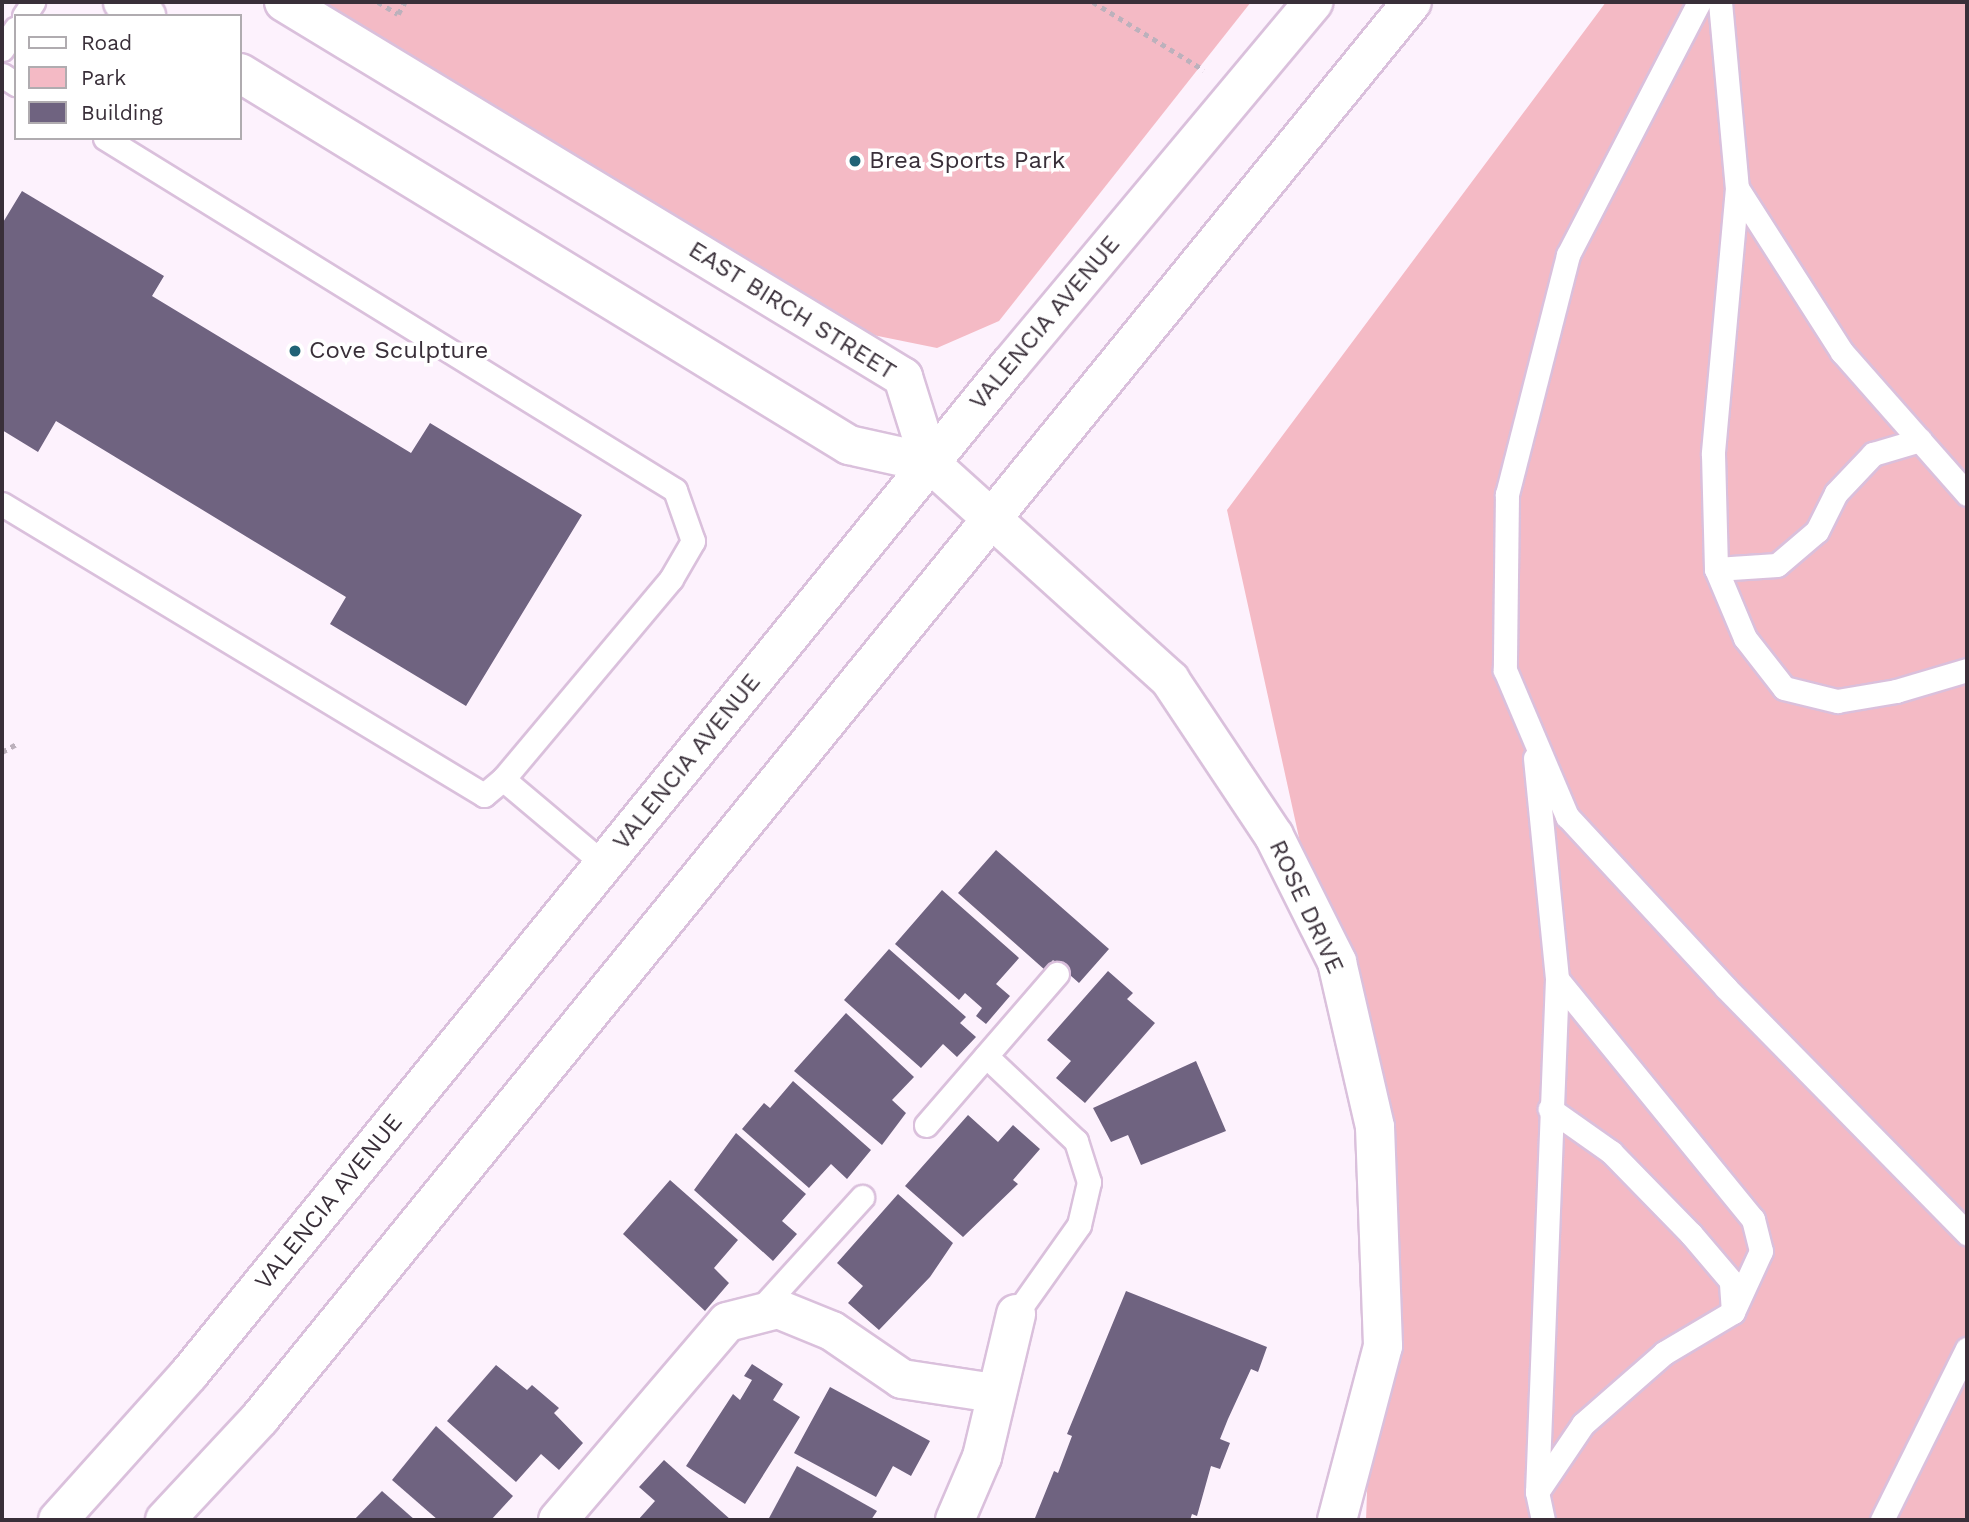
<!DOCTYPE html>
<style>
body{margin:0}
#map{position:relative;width:1969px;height:1522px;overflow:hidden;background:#fdf2fd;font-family:"Work Sans",sans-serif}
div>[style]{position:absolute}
.green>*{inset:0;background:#f4bac5}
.building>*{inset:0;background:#6f6380}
.path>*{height:4.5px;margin-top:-2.25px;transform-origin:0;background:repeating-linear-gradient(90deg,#bcb1bc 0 5px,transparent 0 10px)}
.roads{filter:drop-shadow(2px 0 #dac0dc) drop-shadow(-2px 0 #dac0dc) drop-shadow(0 2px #dac0dc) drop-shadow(0 -2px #dac0dc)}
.lane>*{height:23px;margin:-11.5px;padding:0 11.5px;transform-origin:11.5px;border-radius:11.5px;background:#fff}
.street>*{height:38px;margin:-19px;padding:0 19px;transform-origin:19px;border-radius:19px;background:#fff}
.secondary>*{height:38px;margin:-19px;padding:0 19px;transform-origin:19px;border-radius:19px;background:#fff}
.primary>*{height:38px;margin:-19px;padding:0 19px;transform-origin:19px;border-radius:19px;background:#fff}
.dots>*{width:19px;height:19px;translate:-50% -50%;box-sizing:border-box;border:4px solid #fff;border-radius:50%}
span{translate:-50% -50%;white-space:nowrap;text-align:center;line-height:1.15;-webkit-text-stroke:7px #fff;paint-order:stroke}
.poi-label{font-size:24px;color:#392f39}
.left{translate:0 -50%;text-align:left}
.street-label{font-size:24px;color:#392f39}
.frame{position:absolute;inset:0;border:4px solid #392f39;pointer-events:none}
.legend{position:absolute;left:14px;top:14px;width:228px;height:126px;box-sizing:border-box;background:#fff;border:2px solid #b0acb0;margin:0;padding:9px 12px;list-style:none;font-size:21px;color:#392f39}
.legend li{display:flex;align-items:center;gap:14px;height:35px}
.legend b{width:35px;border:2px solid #b0acb0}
</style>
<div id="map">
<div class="green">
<i style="clip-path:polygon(321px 2px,1251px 2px,999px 321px,937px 348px,873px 335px)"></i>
<i style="clip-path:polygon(1606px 2px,1967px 2px,1967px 1520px,1366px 1520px,1378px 1197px,1227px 510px)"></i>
</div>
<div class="building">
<i style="clip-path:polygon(22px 191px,164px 276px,152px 296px,411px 453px,430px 423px,582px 515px,466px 706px,330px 624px,346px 597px,56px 421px,38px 452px,2px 430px,2px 224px)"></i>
<i style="clip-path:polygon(996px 850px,1109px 949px,1079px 983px,1053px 960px,1045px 970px,958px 893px)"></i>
<i style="clip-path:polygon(942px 890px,1019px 958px,996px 984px,1010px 996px,986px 1024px,976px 1016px,982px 1008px,965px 993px,959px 1000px,895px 944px)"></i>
<i style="clip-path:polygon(889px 949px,966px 1017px,960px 1023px,976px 1037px,957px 1057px,943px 1044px,921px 1068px,844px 1000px)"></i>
<i style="clip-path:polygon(1108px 971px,1133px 993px,1127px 999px,1155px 1023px,1085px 1103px,1056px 1078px,1071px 1061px,1047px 1040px)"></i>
<i style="clip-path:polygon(846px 1013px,914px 1077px,892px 1100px,906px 1113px,882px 1145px,794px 1071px)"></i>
<i style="clip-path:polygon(1196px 1061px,1226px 1131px,1141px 1165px,1128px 1135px,1111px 1142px,1093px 1108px)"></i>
<i style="clip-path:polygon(793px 1081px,871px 1150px,847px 1179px,831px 1164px,809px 1188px,742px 1129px,764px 1103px,770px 1108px)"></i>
<i style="clip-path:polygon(968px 1115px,998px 1142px,1013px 1125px,1040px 1149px,1013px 1180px,1018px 1184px,963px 1237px,905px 1186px)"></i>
<i style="clip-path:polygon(736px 1133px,806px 1194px,782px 1221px,797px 1234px,773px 1261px,694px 1190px)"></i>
<i style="clip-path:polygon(670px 1180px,738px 1240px,714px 1268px,729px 1283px,705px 1311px,623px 1234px)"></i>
<i style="clip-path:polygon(898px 1194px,953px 1243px,930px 1277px,879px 1330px,848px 1303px,863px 1286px,837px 1263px)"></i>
<i style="clip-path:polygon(1126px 1291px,1267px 1347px,1258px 1372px,1251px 1369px,1228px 1419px,1220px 1439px,1230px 1443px,1220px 1469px,1211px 1466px,1197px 1516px,1192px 1514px,1190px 1520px,1040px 1520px,1035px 1518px,1054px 1471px,1058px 1473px,1072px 1436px,1067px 1434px)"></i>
<i style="clip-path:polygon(752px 1364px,783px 1384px,773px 1400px,800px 1417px,745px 1504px,686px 1466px,733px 1394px,740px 1400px,752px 1380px,744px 1376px)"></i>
<i style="clip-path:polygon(496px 1365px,527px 1390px,532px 1385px,559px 1408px,554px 1413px,583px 1443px,559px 1470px,541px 1454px,516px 1482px,447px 1421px)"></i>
<i style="clip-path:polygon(830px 1387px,930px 1441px,911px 1476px,893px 1466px,876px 1497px,794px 1453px)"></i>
<i style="clip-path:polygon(436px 1426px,513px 1496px,491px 1520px,438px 1520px,392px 1480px)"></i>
<i style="clip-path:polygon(664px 1460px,731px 1520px,638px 1520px,655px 1501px,639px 1487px)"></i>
<i style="clip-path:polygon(797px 1466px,877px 1511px,871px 1520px,768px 1520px)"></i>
<i style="clip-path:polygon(382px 1491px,415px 1520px,354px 1520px)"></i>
</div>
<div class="path">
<i style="left:378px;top:2px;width:23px;rotate:31deg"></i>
<i style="left:398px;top:14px;width:14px;rotate:-60deg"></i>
<i style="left:1093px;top:2px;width:130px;rotate:31.5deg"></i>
<i style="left:2px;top:752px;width:18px;rotate:-29deg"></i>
</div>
<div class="roads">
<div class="lane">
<i style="left:1699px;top:2px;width:285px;rotate:117.4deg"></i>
<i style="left:1568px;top:255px;width:247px;rotate:104.3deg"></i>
<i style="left:1507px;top:494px;width:176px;rotate:90.7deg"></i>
<i style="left:1505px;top:670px;width:159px;rotate:67deg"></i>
<i style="left:1567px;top:816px;width:234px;rotate:47.2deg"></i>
<i style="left:1726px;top:988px;width:344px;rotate:45.5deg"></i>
<i style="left:1720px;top:2px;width:187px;rotate:84.8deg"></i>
<i style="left:1737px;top:188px;width:195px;rotate:57.4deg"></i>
<i style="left:1842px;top:352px;width:189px;rotate:48.6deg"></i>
<i style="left:24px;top:16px;width:17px;rotate:-57deg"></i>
<i style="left:2px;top:49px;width:25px;rotate:-56deg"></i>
<i style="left:2px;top:75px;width:17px;rotate:33deg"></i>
<i style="left:105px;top:138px;width:670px;rotate:31.7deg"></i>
<i style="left:675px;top:490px;width:54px;rotate:70.6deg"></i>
<i style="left:693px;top:541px;width:44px;rotate:120.1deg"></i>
<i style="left:671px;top:579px;width:261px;rotate:130deg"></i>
<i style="left:1737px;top:188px;width:267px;rotate:95.2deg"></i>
<i style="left:1713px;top:454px;width:115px;rotate:88.5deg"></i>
<i style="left:1716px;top:569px;width:75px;rotate:67.2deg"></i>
<i style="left:1745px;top:638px;width:63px;rotate:52deg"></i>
<i style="left:1784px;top:688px;width:55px;rotate:13.8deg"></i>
<i style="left:1837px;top:701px;width:60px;rotate:-9.6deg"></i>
<i style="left:1896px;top:691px;width:74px;rotate:-16.5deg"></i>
<i style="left:2px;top:504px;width:563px;rotate:31.12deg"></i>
<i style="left:484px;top:795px;width:25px;rotate:-40deg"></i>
<i style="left:503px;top:779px;width:132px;rotate:40.1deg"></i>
<i style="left:1716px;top:569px;width:61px;rotate:-3.8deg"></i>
<i style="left:1777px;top:565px;width:52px;rotate:-40.4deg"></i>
<i style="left:1817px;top:531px;width:42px;rotate:-63.4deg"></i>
<i style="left:1836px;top:493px;width:54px;rotate:-46.5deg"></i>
<i style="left:1873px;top:454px;width:49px;rotate:-16.6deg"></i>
<i style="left:1535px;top:758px;width:222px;rotate:84.3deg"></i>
<i style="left:1557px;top:979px;width:513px;rotate:92.23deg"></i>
<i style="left:1537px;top:1492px;width:29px;rotate:78deg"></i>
<i style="left:1557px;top:979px;width:310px;rotate:50.8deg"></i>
<i style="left:1753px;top:1219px;width:33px;rotate:76deg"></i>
<i style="left:1761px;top:1251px;width:67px;rotate:114.7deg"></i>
<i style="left:986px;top:1056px;width:124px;rotate:43.4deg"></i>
<i style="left:1076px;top:1141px;width:43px;rotate:72.4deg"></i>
<i style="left:1089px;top:1182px;width:44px;rotate:103.1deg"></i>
<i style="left:1079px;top:1225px;width:109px;rotate:125.3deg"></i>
<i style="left:926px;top:1125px;width:200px;rotate:-49.1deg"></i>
<i style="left:756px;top:1314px;width:158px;rotate:-47.8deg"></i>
<i style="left:1537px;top:1492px;width:82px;rotate:-55.9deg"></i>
<i style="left:1583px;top:1424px;width:108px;rotate:-41.2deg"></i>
<i style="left:1664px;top:1353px;width:80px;rotate:-30.7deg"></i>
<i style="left:1733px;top:1312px;width:31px;rotate:-94deg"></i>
<i style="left:1731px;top:1281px;width:62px;rotate:-130.4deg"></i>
<i style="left:1691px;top:1234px;width:115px;rotate:-134.3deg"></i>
<i style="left:1611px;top:1152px;width:75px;rotate:-144.8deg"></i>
<i style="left:1882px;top:1520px;width:191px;rotate:-63.6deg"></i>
</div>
<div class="street">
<i style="left:558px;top:1520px;width:260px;rotate:-49.5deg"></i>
<i style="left:727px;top:1322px;width:53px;rotate:-14.3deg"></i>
<i style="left:778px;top:1309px;width:58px;rotate:22.2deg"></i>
<i style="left:832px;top:1331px;width:85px;rotate:34.4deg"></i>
<i style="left:902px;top:1379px;width:93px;rotate:8.7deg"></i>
<i style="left:955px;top:1520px;width:69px;rotate:-66.8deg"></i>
<i style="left:982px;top:1457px;width:147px;rotate:-76.6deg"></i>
</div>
<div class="secondary">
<i style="left:123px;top:2px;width:27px;rotate:31deg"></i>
<i style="left:284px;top:2px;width:724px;rotate:31.21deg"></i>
<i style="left:903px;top:377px;width:90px;rotate:72.6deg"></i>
<i style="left:240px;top:73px;width:714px;rotate:31.42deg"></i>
<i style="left:849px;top:445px;width:83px;rotate:12.5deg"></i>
<i style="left:930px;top:463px;width:324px;rotate:42.1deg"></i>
<i style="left:1170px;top:680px;width:187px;rotate:56.3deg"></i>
<i style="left:1274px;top:836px;width:141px;rotate:63.4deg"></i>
<i style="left:1337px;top:962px;width:169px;rotate:77deg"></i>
<i style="left:1375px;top:1127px;width:219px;rotate:87.9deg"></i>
<i style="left:1383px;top:1346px;width:180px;rotate:104.8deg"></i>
</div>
<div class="primary">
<i style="left:58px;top:1520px;width:196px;rotate:-48.1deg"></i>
<i style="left:189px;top:1374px;width:1301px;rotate:-50.87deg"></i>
<i style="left:1010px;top:365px;width:473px;rotate:-50.1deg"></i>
<i style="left:165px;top:1520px;width:139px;rotate:-47deg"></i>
<i style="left:260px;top:1418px;width:1825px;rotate:-50.87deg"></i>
</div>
</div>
<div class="dots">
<i style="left:855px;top:161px;background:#206376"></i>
<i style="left:295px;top:351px;background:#206376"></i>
</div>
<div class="poi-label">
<span class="left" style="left:869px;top:161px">Brea Sports Park</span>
<span class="left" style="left:309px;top:351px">Cove Sculpture</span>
</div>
<div class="street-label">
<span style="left:792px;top:311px;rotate:32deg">EAST BIRCH STREET</span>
<span style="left:1045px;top:323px;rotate:-50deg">VALENCIA AVENUE</span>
<span style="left:687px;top:762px;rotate:-51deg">VALENCIA AVENUE</span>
<span style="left:1306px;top:907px;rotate:65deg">ROSE DRIVE</span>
<span style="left:329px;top:1202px;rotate:-51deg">VALENCIA AVENUE</span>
</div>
<div class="frame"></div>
<ul class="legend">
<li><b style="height:9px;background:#fff"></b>Road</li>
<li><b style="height:19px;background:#f4bac5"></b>Park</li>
<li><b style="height:19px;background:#6f6380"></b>Building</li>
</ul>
</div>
